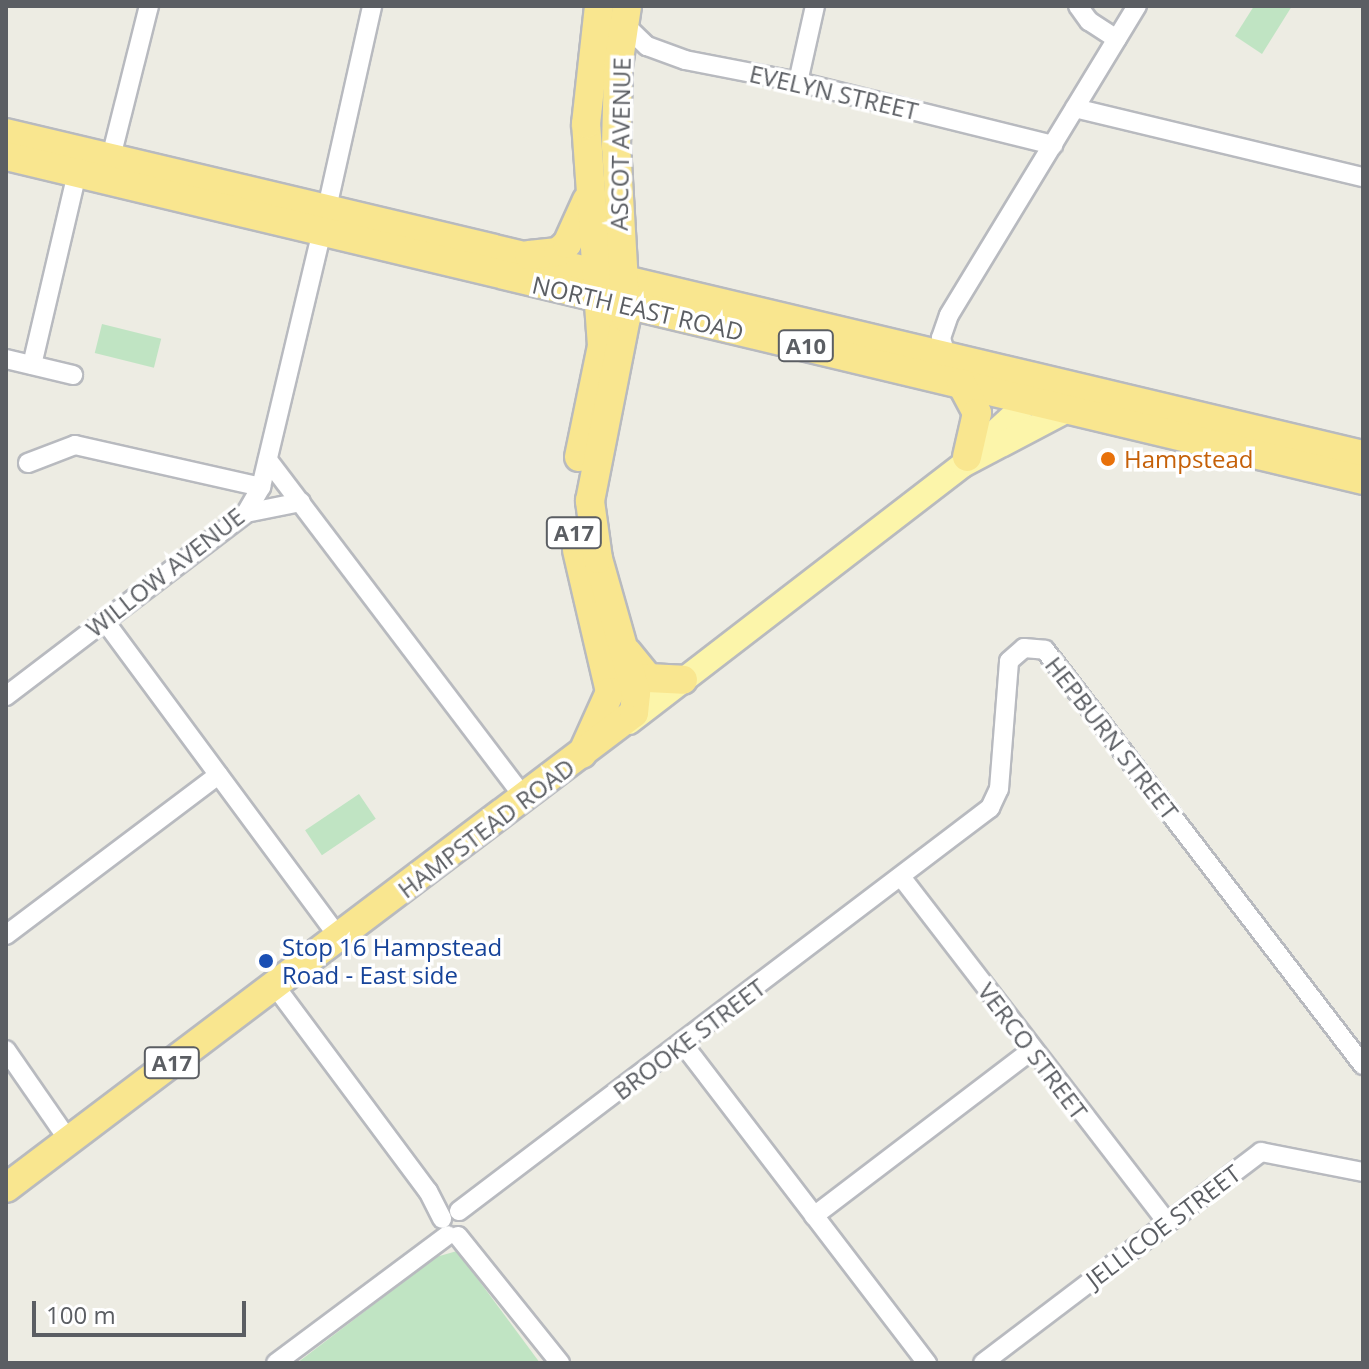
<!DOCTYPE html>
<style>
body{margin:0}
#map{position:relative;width:1369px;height:1369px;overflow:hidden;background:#edece3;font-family:"Open Sans",sans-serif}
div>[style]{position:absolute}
.green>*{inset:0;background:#c0e4c3;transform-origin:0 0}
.roads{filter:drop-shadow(2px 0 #b8babf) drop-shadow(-2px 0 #b8babf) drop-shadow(0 2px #b8babf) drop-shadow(0 -2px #b8babf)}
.minor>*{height:18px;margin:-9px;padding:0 9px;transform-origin:9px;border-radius:9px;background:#fff}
.major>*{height:24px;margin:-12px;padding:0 12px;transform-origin:12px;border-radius:12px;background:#fcf5aa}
.highway>*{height:28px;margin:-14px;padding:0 14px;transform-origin:14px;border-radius:14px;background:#f9e68f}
.dots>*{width:22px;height:22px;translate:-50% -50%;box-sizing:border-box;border:4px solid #fff;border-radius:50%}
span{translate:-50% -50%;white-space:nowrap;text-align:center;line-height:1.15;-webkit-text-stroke:7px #fff;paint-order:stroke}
.shield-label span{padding:2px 6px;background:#fff;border:2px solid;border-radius:6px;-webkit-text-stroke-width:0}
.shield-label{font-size:22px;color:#5b5e63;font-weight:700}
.street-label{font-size:24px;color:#5b5e63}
.food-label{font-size:24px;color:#c56008}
.left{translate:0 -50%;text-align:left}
.transit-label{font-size:24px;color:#164399}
.frame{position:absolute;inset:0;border:8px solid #5b5e63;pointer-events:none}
.scale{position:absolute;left:32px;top:1301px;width:214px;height:36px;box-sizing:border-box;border:4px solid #5b5e63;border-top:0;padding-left:10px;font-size:24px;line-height:28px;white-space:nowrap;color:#5b5e63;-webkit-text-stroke:6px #fff;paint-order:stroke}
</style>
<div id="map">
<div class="green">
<i style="clip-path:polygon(1254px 6px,1292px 6px,1262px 54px,1235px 36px)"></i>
<i style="left:102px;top:324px;width:61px;height:30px;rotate:14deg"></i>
<i style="left:359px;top:794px;width:30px;height:65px;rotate:56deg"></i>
<i style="clip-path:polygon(457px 1251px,540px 1363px,297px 1363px,436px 1257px)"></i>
</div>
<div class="roads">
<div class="minor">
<i style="left:1078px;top:6px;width:19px;rotate:54deg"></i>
<i style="left:1089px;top:21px;width:33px;rotate:33deg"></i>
<i style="left:624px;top:24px;width:32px;rotate:44deg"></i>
<i style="left:647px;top:46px;width:40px;rotate:20.2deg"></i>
<i style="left:685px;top:60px;width:115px;rotate:11deg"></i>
<i style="left:798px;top:82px;width:263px;rotate:13.9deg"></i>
<i style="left:798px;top:82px;width:78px;rotate:-77.4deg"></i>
<i style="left:1075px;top:108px;width:296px;rotate:13.5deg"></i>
<i style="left:111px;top:157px;width:156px;rotate:-75.9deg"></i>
<i style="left:327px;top:208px;width:207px;rotate:-77.4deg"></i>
<i style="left:947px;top:358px;width:21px;rotate:-107deg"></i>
<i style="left:941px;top:338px;width:24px;rotate:-71deg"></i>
<i style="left:949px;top:315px;width:362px;rotate:-58.7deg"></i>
<i style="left:6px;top:359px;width:69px;rotate:13.4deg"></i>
<i style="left:32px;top:365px;width:197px;rotate:-76.8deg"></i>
<i style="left:268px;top:460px;width:425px;rotate:52.8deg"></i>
<i style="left:28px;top:463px;width:50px;rotate:-21deg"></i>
<i style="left:75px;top:445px;width:191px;rotate:12.7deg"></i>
<i style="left:246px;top:513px;width:56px;rotate:-11.3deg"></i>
<i style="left:104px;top:620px;width:395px;rotate:53.5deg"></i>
<i style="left:6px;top:696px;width:302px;rotate:-37.3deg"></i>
<i style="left:246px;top:513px;width:30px;rotate:-60deg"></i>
<i style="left:261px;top:487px;width:264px;rotate:-76.6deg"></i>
<i style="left:902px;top:878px;width:434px;rotate:52.4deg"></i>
<i style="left:6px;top:935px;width:266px;rotate:-37deg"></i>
<i style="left:275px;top:986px;width:256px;rotate:53.3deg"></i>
<i style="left:428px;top:1191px;width:31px;rotate:63deg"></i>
<i style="left:683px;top:1044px;width:402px;rotate:52.6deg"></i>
<i style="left:6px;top:1050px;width:111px;rotate:55.3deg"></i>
<i style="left:459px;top:1211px;width:667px;rotate:-37.2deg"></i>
<i style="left:990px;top:808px;width:21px;rotate:-65deg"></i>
<i style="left:999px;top:789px;width:128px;rotate:-85.5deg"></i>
<i style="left:1009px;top:661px;width:20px;rotate:-41deg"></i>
<i style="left:1024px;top:648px;width:21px;rotate:5deg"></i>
<i style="left:1045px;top:650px;width:523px;rotate:52.54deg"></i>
<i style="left:814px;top:1216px;width:274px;rotate:-37.3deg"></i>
<i style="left:458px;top:1236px;width:163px;rotate:51.2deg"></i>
<i style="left:276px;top:1363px;width:214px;rotate:-36.7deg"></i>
<i style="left:983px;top:1363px;width:349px;rotate:-37.2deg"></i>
<i style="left:1261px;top:1152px;width:104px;rotate:11.1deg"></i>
</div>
<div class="major">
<i style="left:966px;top:459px;width:86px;rotate:-42.6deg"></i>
<i style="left:629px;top:722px;width:421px;rotate:-37.6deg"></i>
<i style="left:963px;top:465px;width:120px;rotate:-27.8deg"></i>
</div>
<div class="highway">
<i style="left:6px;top:133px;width:1395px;rotate:13.35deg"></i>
<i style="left:6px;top:156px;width:1395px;rotate:13.43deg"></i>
<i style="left:529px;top:255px;width:29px;rotate:-6deg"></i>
<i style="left:558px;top:252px;width:12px;rotate:-42deg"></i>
<i style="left:567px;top:244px;width:48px;rotate:-65.6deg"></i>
<i style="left:961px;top:383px;width:34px;rotate:62deg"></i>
<i style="left:977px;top:413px;width:45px;rotate:102.8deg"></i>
<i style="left:579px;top:457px;width:113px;rotate:-78.3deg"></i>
<i style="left:602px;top:346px;width:223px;rotate:-94.1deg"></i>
<i style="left:586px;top:124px;width:119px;rotate:-83.7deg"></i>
<i style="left:577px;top:550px;width:146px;rotate:76.9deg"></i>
<i style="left:610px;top:692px;width:68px;rotate:114.3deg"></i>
<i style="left:628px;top:653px;width:32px;rotate:51deg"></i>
<i style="left:648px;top:678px;width:35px;rotate:3deg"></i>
<i style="left:6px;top:1188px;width:787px;rotate:-37.1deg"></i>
<i style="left:634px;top:713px;width:20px;rotate:-84deg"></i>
<i style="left:636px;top:693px;width:139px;rotate:-105.8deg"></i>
<i style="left:598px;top:559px;width:59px;rotate:-97.9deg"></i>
<i style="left:590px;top:501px;width:187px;rotate:-78.9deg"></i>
<i style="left:626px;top:318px;width:172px;rotate:-93.3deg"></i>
<i style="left:616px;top:146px;width:79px;rotate:-88.5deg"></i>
<i style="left:618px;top:67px;width:62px;rotate:-81.6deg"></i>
</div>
</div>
<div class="dots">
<i style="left:1108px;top:459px;background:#e8710a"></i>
<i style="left:266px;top:961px;background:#1a4fb4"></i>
</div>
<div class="shield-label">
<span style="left:806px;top:346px">A10</span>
<span style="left:574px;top:533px">A17</span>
<span style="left:172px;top:1063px">A17</span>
</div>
<div class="street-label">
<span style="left:834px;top:92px;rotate:13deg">EVELYN STREET</span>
<span style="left:620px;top:144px;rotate:-89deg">ASCOT AVENUE</span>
<span style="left:638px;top:308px;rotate:13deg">NORTH EAST ROAD</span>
<span style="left:165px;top:572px;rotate:-38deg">WILLOW AVENUE</span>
<span style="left:1112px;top:738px;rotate:52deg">HEPBURN STREET</span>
<span style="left:486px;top:828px;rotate:-37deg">HAMPSTEAD ROAD</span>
<span style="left:689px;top:1039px;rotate:-37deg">BROOKE STREET</span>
<span style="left:1033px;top:1051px;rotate:53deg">VERCO STREET</span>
<span style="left:1163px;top:1226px;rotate:-37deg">JELLICOE STREET</span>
</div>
<div class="food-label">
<span class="left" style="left:1124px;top:459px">Hampstead</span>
</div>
<div class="transit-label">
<span class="left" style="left:282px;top:961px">Stop 16 Hampstead<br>Road - East side</span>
</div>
<div class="frame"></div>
<div class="scale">100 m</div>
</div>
